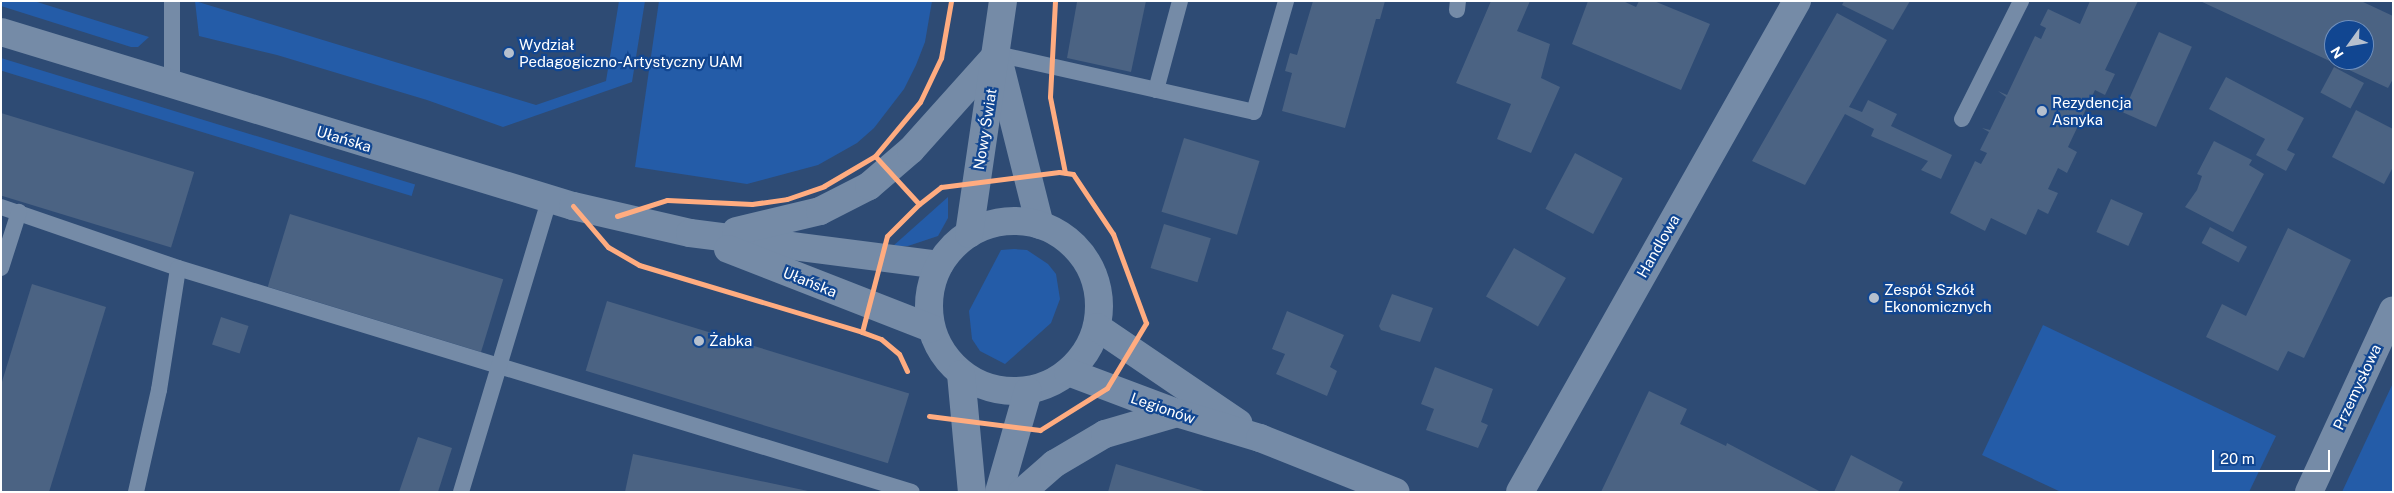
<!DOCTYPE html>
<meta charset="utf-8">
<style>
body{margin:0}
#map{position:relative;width:2394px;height:493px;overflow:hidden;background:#2e4b74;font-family:"Public Sans",sans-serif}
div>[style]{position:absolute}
.green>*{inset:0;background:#245ca8;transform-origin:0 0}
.building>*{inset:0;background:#4b6383;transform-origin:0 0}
.service>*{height:16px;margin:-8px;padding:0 8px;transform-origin:8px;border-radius:8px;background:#758ba7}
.minor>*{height:28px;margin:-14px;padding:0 14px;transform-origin:14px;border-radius:14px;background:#758ba7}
.tertiary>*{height:28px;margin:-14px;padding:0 14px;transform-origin:14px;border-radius:14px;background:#758ba7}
.tertiary>.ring{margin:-14px;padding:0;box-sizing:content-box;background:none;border:28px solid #758ba7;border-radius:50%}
.cycleway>*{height:5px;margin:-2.5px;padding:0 2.5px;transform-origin:2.5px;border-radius:2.5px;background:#ffac80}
.dots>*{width:14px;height:14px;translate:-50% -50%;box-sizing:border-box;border:2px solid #114691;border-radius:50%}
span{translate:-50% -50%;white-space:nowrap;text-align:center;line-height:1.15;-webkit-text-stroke:4.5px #114691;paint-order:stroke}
.poi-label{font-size:15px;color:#fff}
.left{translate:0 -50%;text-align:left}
.street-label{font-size:15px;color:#fff}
.frame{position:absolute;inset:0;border:2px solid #fff;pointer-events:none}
.north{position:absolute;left:2324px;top:20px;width:50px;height:50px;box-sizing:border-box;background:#114691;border:1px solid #7090bd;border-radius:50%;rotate:238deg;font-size:14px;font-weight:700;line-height:20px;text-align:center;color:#fff}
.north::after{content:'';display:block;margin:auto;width:18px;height:22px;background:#b6c0ce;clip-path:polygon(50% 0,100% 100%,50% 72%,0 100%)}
.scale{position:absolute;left:2212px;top:450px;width:118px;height:22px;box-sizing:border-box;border:2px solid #fff;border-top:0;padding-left:6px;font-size:15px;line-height:18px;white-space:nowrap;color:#fff;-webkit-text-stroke:4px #114691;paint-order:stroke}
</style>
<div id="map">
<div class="green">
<i style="clip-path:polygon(1px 1px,34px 1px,149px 37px,138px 47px,131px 47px,1px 6px)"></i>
<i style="clip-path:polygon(195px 1px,536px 105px,606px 81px,619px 1px,645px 1px,632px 82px,503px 127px,427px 100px,277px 55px,199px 36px)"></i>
<i style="clip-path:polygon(659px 1px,932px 1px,925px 42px,916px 65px,904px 89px,874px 128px,857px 143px,818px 165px,747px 184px,635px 167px)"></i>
<i style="left:1px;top:58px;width:433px;height:12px;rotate:17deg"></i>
<i style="clip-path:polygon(948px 197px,948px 218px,938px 236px,908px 246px,893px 246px)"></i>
<i style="clip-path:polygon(1014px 249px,1027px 250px,1048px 264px,1056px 274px,1060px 299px,1051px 323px,1005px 364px,980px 351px,972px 339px,969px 311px,1001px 250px)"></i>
<i style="clip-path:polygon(2043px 325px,2276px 436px,2249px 492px,2061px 492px,1982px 455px)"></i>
<i style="clip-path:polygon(2393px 383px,2393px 492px,2342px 492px)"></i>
</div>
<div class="building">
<i style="clip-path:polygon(1146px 1px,1131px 72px,1067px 58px,1077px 2px)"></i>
<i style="clip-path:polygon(1313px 1px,1385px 1px,1380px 19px,1376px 19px,1345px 128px,1282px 111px,1292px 73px,1285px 71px,1290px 53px,1297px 55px)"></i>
<i style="clip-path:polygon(1491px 1px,1530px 1px,1517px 31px,1550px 44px,1541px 78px,1560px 87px,1531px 153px,1497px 139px,1511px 104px,1456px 83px)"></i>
<i style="clip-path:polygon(1588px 1px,1623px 1px,1636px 7px,1639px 1px,1654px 1px,1710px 24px,1681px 90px,1572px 44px)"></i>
<i style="clip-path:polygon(1844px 1px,1910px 1px,1893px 30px,1842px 5px)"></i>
<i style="clip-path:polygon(2090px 1px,2138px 1px,2105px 70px,2115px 74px,2105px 95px,2095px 90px,2068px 147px,2077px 152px,2067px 173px,2058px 168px,2048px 189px,2058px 193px,2048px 214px,2038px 209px,2026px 235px,1991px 218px,1985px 231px,1950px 213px,1975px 161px,1981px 164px,1987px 153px,1980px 150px,1989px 132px,1982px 128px,1990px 130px,2006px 97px,1998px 91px,2007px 95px,2035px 36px,2041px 39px,2046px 28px,2040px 25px,2048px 9px,2080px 24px)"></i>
<i style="clip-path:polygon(evenodd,2200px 1px,2361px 1px,2393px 16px,2393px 79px,2388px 88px,2200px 1px,2334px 30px,2364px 30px,2364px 60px,2334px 60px,2334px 30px)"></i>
<i style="clip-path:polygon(1837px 13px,1887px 40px,1849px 107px,1862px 112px,1868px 100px,1897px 114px,1891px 126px,1952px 155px,1941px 179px,1921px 170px,1928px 161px,1871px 136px,1874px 129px,1845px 114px,1805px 185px,1752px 161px)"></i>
<i style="left:2159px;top:32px;width:36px;height:88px;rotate:24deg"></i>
<i style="left:2334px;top:67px;width:34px;height:29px;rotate:28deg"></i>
<i style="clip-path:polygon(2226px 77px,2304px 118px,2287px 150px,2295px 154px,2286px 171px,2256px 155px,2265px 139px,2209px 109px)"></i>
<i style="clip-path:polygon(2356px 110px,2393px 129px,2393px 167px,2384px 184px,2332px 157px)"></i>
<i style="left:1px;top:113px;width:202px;height:79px;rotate:17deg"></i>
<i style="left:1184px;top:138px;width:79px;height:77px;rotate:17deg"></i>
<i style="clip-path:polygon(2214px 141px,2252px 160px,2249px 165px,2264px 174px,2233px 232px,2185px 207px,2197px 190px,2202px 176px,2197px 174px)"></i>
<i style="left:1575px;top:153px;width:54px;height:63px;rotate:28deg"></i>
<i style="left:2111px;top:199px;width:35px;height:36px;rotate:24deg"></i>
<i style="left:290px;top:214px;width:223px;height:76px;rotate:17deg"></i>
<i style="left:1164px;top:224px;width:49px;height:46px;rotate:17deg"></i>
<i style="left:2210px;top:227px;width:42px;height:18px;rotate:28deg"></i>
<i style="clip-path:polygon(2288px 228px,2351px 260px,2304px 358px,2288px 351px,2278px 371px,2206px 337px,2222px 304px,2246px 316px)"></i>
<i style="left:1514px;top:248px;width:60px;height:56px;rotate:30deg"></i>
<i style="clip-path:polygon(32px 284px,106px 307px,49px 492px,1px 492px,1px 385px)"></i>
<i style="clip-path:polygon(1392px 294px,1433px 308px,1420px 342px,1381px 330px,1379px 326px)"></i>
<i style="left:607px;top:301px;width:316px;height:73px;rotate:17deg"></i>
<i style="clip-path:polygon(1287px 311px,1344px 335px,1330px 367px,1337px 371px,1327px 396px,1276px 374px,1285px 354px,1272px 349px)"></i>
<i style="left:221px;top:317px;width:29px;height:29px;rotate:18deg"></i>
<i style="clip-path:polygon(1435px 367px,1493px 389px,1481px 422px,1488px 425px,1478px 448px,1426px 430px,1434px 409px,1421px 404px)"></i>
<i style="clip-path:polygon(1649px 391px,1687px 409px,1680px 424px,1726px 446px,1727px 443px,1821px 492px,1601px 492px)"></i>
<i style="clip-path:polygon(418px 437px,452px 448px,438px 492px,399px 492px)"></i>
<i style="clip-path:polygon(633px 454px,808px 491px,808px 492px,625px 492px)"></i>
<i style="clip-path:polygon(1851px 455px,1903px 482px,1898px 492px,1834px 492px)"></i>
<i style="clip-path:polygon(1116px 464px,1204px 491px,1204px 492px,1108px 492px)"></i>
</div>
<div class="service">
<i style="left:1457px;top:10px;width:9px;rotate:-84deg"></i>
<i style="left:997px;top:54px;width:263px;rotate:12.7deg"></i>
<i style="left:1254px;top:112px;width:116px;rotate:-73.9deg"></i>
<i style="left:172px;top:85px;width:84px;rotate:-90deg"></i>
<i style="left:1156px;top:90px;width:92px;rotate:-74.9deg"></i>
<i style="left:1962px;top:119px;width:132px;rotate:-63.4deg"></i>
<i style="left:1px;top:207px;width:187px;rotate:19deg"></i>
<i style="left:178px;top:268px;width:767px;rotate:16.97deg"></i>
<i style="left:1px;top:268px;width:59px;rotate:-72.2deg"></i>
<i style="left:136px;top:492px;width:105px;rotate:-77.3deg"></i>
<i style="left:159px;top:390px;width:123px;rotate:-81.1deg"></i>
<i style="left:461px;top:492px;width:305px;rotate:-73.2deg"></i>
</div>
<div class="minor">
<i style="left:1520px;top:492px;width:564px;rotate:-60.57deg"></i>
<i style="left:2309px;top:492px;width:200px;rotate:-65.2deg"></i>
</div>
<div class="tertiary">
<i style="left:1px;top:32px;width:598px;rotate:16.92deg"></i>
<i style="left:573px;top:206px;width:120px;rotate:13deg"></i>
<i style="left:690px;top:233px;width:251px;rotate:7.3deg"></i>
<i style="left:1000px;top:66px;width:164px;rotate:75.9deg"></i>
<i class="ring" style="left:929px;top:221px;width:142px;height:142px"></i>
<i style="left:736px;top:231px;width:86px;rotate:-13.4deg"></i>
<i style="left:820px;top:211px;width:55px;rotate:-27deg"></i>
<i style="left:869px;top:186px;width:55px;rotate:-40.6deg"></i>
<i style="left:911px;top:150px;width:129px;rotate:-48.1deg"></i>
<i style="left:969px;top:234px;width:235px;rotate:-81.7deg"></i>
<i style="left:728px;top:249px;width:218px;rotate:21.3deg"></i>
<i style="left:1097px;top:327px;width:171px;rotate:34.2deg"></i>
<i style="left:1068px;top:372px;width:116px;rotate:20.6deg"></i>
<i style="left:1177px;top:413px;width:87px;rotate:16.8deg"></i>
<i style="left:1260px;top:438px;width:146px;rotate:21.7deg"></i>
<i style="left:961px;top:374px;width:119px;rotate:84.7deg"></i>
<i style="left:999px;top:492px;width:105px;rotate:-74deg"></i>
<i style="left:1022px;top:492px;width:43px;rotate:-41.2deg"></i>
<i style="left:1054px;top:464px;width:59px;rotate:-30.5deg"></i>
<i style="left:1105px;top:434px;width:75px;rotate:-16.3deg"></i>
</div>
<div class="cycleway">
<i style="left:1055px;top:1px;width:96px;rotate:93deg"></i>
<i style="left:1050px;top:97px;width:77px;rotate:78.8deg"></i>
<i style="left:573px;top:206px;width:54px;rotate:49.5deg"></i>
<i style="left:608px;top:247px;width:36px;rotate:30deg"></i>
<i style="left:639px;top:265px;width:233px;rotate:16.7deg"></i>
<i style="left:617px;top:216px;width:52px;rotate:-17.7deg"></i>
<i style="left:667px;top:200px;width:85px;rotate:2.7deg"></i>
<i style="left:752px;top:204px;width:35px;rotate:-8deg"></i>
<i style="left:787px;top:199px;width:39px;rotate:-19deg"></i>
<i style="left:824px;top:186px;width:59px;rotate:-30.5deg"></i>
<i style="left:907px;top:371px;width:19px;rotate:-115deg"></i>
<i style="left:899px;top:354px;width:23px;rotate:-140deg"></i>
<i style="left:881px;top:339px;width:20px;rotate:-160deg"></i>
<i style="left:862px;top:332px;width:99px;rotate:-75.4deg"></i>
<i style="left:887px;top:236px;width:45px;rotate:-45deg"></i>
<i style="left:929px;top:416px;width:112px;rotate:7.2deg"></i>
<i style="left:1040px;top:430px;width:79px;rotate:-32.1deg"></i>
<i style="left:1107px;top:388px;width:76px;rotate:-59deg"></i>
<i style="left:1146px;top:323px;width:95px;rotate:-110.3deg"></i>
<i style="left:1113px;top:234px;width:72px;rotate:-123.7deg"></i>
<i style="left:1073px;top:174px;width:14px;rotate:-172deg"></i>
<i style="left:1059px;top:172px;width:119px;rotate:172.8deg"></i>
<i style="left:941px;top:187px;width:28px;rotate:142deg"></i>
<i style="left:919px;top:204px;width:65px;rotate:-132.5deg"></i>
<i style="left:875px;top:156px;width:70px;rotate:-50.2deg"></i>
<i style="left:920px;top:102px;width:49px;rotate:-64.5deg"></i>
<i style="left:941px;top:58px;width:58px;rotate:-80deg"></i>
</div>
<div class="dots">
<i style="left:509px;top:53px;background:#b6c0ce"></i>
<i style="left:2042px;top:111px;background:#b6c0ce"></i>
<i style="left:1874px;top:298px;background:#b6c0ce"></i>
<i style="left:699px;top:341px;background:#b6c0ce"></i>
</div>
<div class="poi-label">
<span class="left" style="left:519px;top:53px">Wydział<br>Pedagogiczno-Artystyczny UAM</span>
<span class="left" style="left:2052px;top:111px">Rezydencja<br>Asnyka</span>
<span class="left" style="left:1884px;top:298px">Zespół Szkół<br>Ekonomicznych</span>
<span class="left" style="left:709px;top:341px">Żabka</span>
</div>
<div class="street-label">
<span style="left:985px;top:129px;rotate:-81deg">Nowy Świat</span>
<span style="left:344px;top:139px;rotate:17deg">Ułańska</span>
<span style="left:1658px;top:246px;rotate:-60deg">Handlowa</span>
<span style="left:810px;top:282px;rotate:22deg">Ułańska</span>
<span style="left:2357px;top:387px;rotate:-65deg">Przemysłowa</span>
<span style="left:1163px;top:408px;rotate:19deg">Legionów</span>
</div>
<div class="frame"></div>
<div class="north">N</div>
<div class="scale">20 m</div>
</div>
